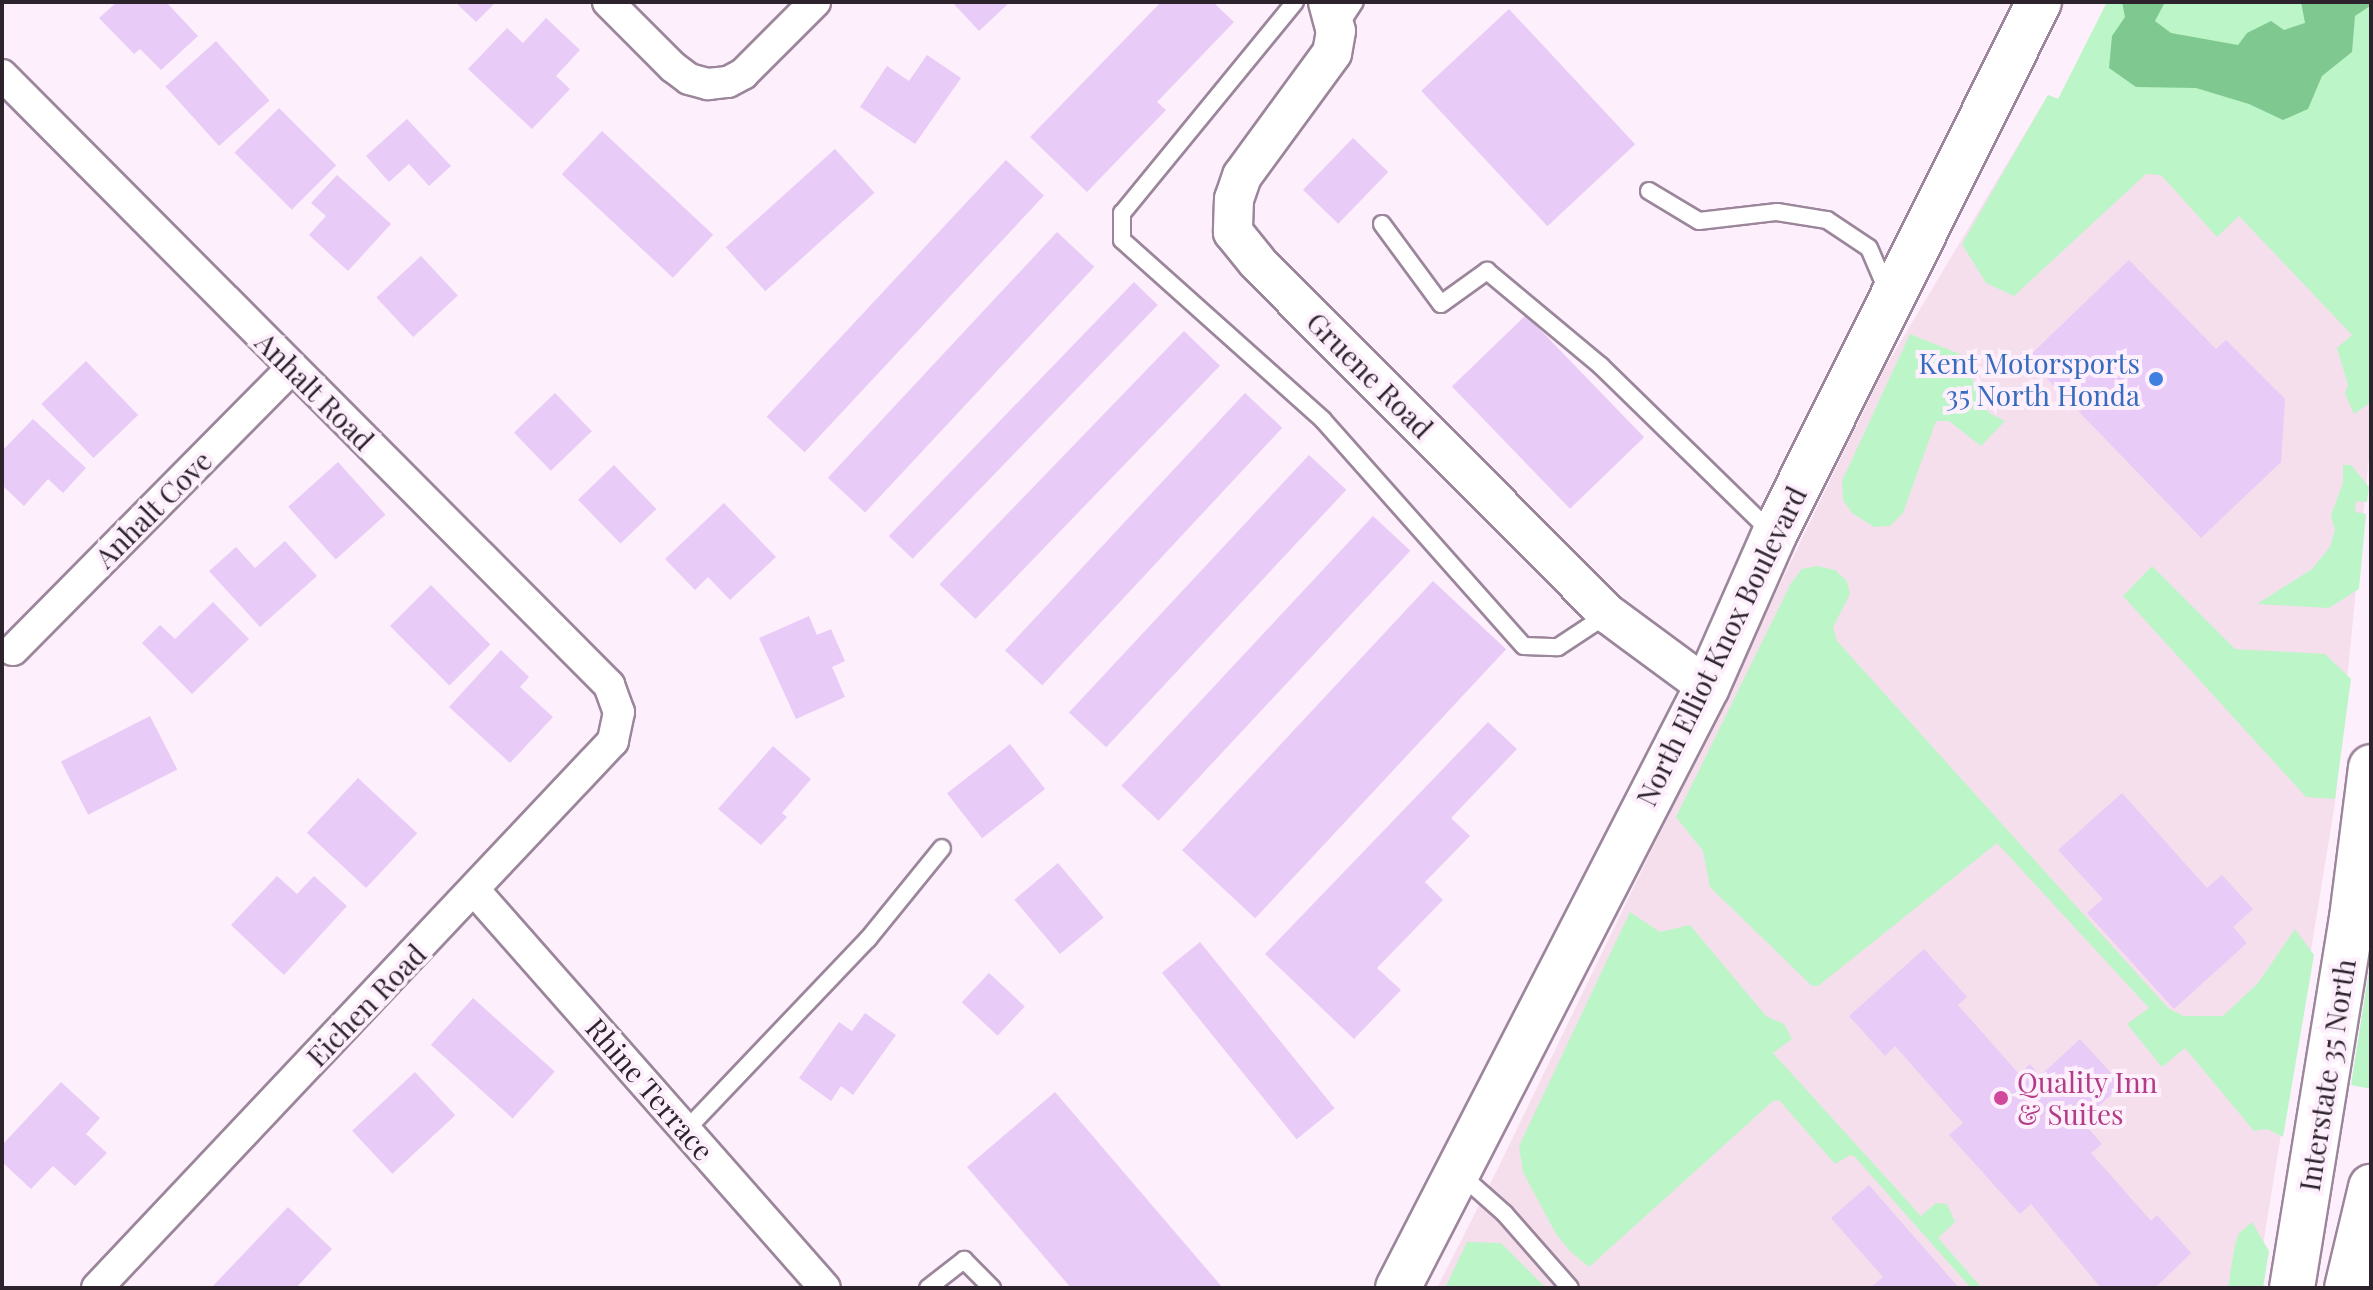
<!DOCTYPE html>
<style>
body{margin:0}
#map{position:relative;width:2373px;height:1290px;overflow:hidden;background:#feeffd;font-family:"Playfair Display",serif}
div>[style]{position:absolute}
.commercial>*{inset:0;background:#f6dfec}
.green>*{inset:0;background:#bcf5c8}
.forest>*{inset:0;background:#7fc990}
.building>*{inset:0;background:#e8cbf6;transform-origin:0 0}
.roads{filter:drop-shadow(2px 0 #9c869b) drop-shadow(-2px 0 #9c869b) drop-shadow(0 2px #9c869b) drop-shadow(0 -2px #9c869b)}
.service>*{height:16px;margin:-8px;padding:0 8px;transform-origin:8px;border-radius:8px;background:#fff}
.minor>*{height:30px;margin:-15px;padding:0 15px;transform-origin:15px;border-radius:15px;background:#fff}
.tertiary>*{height:38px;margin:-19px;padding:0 19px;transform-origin:19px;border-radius:19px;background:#fff}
.secondary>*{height:44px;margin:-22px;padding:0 22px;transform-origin:22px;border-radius:22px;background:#fff}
.motorway>*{height:44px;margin:-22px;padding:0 22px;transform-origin:22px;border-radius:22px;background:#fff}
.dots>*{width:22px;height:22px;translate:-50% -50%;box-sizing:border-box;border:4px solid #feeffd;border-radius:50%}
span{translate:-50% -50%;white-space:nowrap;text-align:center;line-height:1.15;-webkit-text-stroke:8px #feeffd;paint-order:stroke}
.shop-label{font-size:28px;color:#366cbe}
.right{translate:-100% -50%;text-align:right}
.street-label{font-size:28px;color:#2c232c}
.hotel-label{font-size:28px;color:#b23c85}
.left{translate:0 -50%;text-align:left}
.frame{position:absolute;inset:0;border:4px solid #2c232c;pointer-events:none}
</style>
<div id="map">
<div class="commercial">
<i style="clip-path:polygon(2048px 95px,2371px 223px,2371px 437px,2335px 803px,2256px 1288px,1437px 1288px,1499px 1166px,1883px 371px)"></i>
</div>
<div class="green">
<i style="clip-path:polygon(2107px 2px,2371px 2px,2371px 402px,2354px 414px,2345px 394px,2348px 385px,2337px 348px,2352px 335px,2239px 216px,2217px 237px,2161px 175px,2146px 174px,2014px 296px,1986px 283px,1962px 244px,2048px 95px,2058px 99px)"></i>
<i style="clip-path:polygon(1910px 334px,1972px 359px,1970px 375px,1989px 413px,2005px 421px,1981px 446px,1949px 421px,1936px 421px,1903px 513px,1890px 526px,1874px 527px,1852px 513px,1843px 500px,1842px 481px)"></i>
<i style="clip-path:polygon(2343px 465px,2351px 465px,2369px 487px,2367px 502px,2356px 501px,2355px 512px,2366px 514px,2359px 589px,2329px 608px,2257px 604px,2312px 569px,2330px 547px,2335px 530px,2331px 515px,2343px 483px)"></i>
<i style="clip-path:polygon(1817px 566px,1835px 570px,1847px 581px,1850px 594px,1833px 627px,1837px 641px,2168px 1008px,2183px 1016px,2223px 1016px,2258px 983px,2295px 929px,2314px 955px,2283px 1137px,2267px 1129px,2254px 1131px,2185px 1048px,2162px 1067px,2127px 1024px,2149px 1008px,1997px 843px,1818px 986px,1812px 986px,1710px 887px,1703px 851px,1676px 817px,1791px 583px,1802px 569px)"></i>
<i style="clip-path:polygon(2152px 566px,2235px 649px,2325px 654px,2351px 679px,2335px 799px,2306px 797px,2123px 596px)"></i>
<i style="clip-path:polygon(1630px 912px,1660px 932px,1690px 925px,1766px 1016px,1784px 1024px,1792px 1039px,1773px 1053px,1921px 1216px,1936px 1203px,1947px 1204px,1955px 1222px,1938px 1238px,1982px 1288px,1971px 1288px,1855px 1157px,1850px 1155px,1835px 1164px,1779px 1100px,1773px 1101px,1589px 1267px,1571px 1252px,1556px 1234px,1523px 1172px,1519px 1146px)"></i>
<i style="clip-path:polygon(2371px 958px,2371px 1089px,2351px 1085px)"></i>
<i style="clip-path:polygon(2252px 1222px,2269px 1251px,2263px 1288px,2228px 1288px,2235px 1244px,2239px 1233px)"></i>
<i style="clip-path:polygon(1467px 1242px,1501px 1243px,1546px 1288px,1445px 1288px)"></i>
</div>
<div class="forest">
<i style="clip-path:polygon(2122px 2px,2165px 2px,2155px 21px,2171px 33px,2238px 45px,2247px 33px,2271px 21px,2284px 30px,2305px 23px,2301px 2px,2369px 2px,2370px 6px,2355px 16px,2352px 52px,2322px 76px,2308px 109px,2283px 120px,2249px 104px,2196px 88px,2136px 87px,2109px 68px,2112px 36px,2125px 17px)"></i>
</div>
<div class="building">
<i style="clip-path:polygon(117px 2px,166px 2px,198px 36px,161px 70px,140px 49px,134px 54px,99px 18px)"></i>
<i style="clip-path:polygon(455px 2px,496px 2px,476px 22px)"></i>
<i style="clip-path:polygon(952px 2px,1010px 2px,979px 31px)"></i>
<i style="clip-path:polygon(1161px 2px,1213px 2px,1234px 22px,1157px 102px,1166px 110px,1087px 192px,1030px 137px)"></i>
<i style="left:1509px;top:9px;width:185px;height:120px;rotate:47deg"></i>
<i style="clip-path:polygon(546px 18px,580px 50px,556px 76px,570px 89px,532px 129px,468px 69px,507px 28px,523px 43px)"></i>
<i style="left:216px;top:41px;width:80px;height:68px;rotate:48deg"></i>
<i style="clip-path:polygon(927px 55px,961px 78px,915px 144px,860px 107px,887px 66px,909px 81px)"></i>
<i style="left:279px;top:108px;width:81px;height:63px;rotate:45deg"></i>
<i style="clip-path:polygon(407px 119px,451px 166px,429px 186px,409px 164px,389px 182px,366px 156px)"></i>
<i style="left:602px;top:131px;width:152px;height:59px;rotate:43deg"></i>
<i style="left:1353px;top:138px;width:49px;height:72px;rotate:44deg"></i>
<i style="left:835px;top:149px;width:59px;height:147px;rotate:48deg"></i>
<i style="left:1006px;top:160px;width:52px;height:351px;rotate:43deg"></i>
<i style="clip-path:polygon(337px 175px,391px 224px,348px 271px,309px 235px,326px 216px,311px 203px)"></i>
<i style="left:1057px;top:232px;width:51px;height:336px;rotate:43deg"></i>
<i style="left:421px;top:256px;width:54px;height:61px;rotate:47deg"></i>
<i style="clip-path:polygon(2129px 260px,2216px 349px,2226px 340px,2285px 399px,2281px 462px,2201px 538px,2027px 358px)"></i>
<i style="left:1134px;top:282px;width:33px;height:353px;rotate:44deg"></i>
<i style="left:1526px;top:315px;width:170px;height:103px;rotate:46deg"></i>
<i style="left:1184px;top:331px;width:50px;height:352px;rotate:44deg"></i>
<i style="left:86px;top:361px;width:75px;height:62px;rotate:46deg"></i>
<i style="left:555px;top:393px;width:53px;height:57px;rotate:46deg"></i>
<i style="left:1245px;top:393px;width:51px;height:352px;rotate:43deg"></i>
<i style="clip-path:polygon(33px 419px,86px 468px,63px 493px,48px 479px,24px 506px,2px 485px,2px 451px)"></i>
<i style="left:1309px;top:455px;width:51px;height:352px;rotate:43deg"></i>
<i style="left:338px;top:462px;width:71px;height:67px;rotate:48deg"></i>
<i style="left:614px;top:465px;width:61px;height:50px;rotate:46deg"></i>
<i style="clip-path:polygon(724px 503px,776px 557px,730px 600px,708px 577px,695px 590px,665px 559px)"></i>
<i style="left:1373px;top:516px;width:51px;height:369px;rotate:43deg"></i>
<i style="clip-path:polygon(285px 541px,317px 576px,260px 627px,209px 571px,236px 547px,255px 568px)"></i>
<i style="left:1433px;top:581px;width:100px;height:368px;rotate:43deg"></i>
<i style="left:431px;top:585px;width:84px;height:58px;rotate:45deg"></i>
<i style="clip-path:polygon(213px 602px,249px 639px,192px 694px,142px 643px,160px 625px,175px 639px)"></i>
<i style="clip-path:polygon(809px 616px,817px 635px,831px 629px,845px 661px,832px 667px,845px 697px,796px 719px,759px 638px)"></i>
<i style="clip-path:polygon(501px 650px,529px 677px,520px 687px,553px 717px,510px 763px,449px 707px)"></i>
<i style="left:150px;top:716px;width:60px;height:100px;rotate:63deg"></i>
<i style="clip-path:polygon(1488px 722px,1517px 749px,1451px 818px,1470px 836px,1425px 882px,1443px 900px,1377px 968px,1401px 990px,1354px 1039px,1265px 954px)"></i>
<i style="left:1010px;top:744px;width:57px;height:80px;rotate:52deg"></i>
<i style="clip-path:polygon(773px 746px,811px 779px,782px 813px,787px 817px,761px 845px,718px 809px)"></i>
<i style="left:358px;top:778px;width:81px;height:75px;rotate:43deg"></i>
<i style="clip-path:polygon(2122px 793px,2207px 888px,2222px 875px,2253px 909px,2233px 927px,2247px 943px,2174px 1009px,2087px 913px,2103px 899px,2058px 850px)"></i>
<i style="left:1058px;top:863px;width:71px;height:57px;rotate:50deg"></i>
<i style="clip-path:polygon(277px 876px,297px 894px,314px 876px,347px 906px,284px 975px,231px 925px)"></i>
<i style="left:1200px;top:942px;width:214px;height:49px;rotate:51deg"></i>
<i style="clip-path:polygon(1924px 949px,1967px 997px,1958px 1005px,2019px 1074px,2030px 1064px,2040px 1076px,2080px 1039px,2122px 1085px,2082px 1121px,2102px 1144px,2091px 1153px,2151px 1221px,2157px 1215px,2191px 1253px,2155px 1288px,2101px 1288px,2031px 1204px,2020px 1214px,1949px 1135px,1963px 1123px,1895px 1046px,1885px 1056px,1849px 1016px)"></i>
<i style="left:989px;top:973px;width:49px;height:40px;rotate:43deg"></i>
<i style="left:473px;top:998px;width:110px;height:63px;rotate:42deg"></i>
<i style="clip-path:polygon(865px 1013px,896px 1035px,853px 1095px,841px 1086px,831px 1101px,799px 1078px,839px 1022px,852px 1031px)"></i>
<i style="left:415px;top:1072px;width:59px;height:86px;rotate:47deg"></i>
<i style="clip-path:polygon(61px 1082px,100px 1118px,86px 1134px,107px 1153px,75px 1186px,53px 1166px,31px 1189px,2px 1162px,2px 1145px)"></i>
<i style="clip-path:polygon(1055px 1092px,1222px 1287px,1071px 1288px,967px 1167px)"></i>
<i style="clip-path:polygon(1869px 1185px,1959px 1288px,1870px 1288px,1883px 1277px,1831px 1218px)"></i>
<i style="clip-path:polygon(288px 1207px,332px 1249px,296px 1288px,211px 1288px)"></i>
</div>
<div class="roads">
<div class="service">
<i style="left:1295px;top:2px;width:273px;rotate:129.3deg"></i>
<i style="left:1122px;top:213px;width:27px;rotate:90deg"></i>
<i style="left:1122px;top:240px;width:270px;rotate:41.8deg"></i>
<i style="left:1323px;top:420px;width:302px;rotate:48.4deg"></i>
<i style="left:1524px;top:646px;width:34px;rotate:2deg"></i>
<i style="left:1558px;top:647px;width:60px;rotate:-33.4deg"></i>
<i style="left:1338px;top:28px;width:31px;rotate:-57deg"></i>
<i style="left:1649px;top:191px;width:58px;rotate:31deg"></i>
<i style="left:1699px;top:221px;width:79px;rotate:-6.6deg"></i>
<i style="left:1777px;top:212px;width:51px;rotate:9.1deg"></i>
<i style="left:1827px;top:220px;width:50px;rotate:33.7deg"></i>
<i style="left:1869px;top:248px;width:46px;rotate:66.8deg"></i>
<i style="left:1382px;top:224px;width:99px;rotate:53.6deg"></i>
<i style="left:1441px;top:304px;width:57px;rotate:-35.7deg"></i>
<i style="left:1487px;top:271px;width:148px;rotate:39.8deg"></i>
<i style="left:1601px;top:366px;width:240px;rotate:44.3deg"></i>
<i style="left:686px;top:1130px;width:264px;rotate:-46.4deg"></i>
<i style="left:868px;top:939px;width:117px;rotate:-50.9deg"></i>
<i style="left:1460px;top:1174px;width:60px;rotate:41.6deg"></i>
<i style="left:1505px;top:1214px;width:98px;rotate:48.7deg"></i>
<i style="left:928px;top:1288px;width:46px;rotate:-37.9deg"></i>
<i style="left:964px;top:1260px;width:40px;rotate:45deg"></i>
</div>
<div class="minor">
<i style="left:608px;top:2px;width:92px;rotate:45deg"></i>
<i style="left:673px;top:67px;width:20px;rotate:37deg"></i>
<i style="left:689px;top:79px;width:20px;rotate:15deg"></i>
<i style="left:708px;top:84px;width:20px;rotate:-6deg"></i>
<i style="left:728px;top:82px;width:17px;rotate:-28deg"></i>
<i style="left:743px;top:74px;width:102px;rotate:-45deg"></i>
<i style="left:2px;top:75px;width:861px;rotate:45.14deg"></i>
<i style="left:609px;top:685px;width:29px;rotate:70deg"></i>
<i style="left:619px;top:712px;width:30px;rotate:102deg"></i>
<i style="left:613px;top:741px;width:752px;rotate:133.33deg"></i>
<i style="left:13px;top:650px;width:397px;rotate:-45.3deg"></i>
<i style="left:475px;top:891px;width:529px;rotate:48.6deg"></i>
</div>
<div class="tertiary">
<i style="left:1328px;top:2px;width:30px;rotate:75deg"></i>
<i style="left:1336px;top:31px;width:22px;rotate:100deg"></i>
<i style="left:1332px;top:53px;width:152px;rotate:126.2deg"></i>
<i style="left:1242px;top:176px;width:24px;rotate:109deg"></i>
<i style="left:1234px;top:199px;width:33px;rotate:92deg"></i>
<i style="left:1233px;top:232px;width:38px;rotate:51deg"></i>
<i style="left:1257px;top:262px;width:497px;rotate:45.1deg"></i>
<i style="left:1608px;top:614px;width:123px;rotate:36.4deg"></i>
</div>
<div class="secondary">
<i style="left:1398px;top:1288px;width:676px;rotate:-62.79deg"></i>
<i style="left:1707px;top:687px;width:166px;rotate:-66.2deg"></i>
<i style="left:1774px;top:535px;width:595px;rotate:-63.56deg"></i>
<i style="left:2292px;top:1288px;width:375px;rotate:-80.8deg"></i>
<i style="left:2352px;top:918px;width:152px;rotate:-82.8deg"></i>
</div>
<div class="motorway">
<i style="left:2347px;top:1288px;width:104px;rotate:-76.6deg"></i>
</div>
</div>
<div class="dots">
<i style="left:2156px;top:379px;background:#3f7fe0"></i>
<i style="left:2001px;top:1098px;background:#d1479c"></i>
</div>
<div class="shop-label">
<span class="right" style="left:2140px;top:379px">Kent Motorsports<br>35 North Honda</span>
</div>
<div class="street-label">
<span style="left:1370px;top:375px;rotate:45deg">Gruene Road</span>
<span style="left:315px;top:391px;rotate:45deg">Anhalt Road</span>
<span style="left:153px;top:509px;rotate:-45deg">Anhalt Cove</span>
<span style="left:1721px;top:646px;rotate:-64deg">North Elliot Knox Boulevard</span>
<span style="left:366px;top:1005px;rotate:-46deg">Eichen Road</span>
<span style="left:2327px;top:1075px;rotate:-81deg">Interstate 35 North</span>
<span style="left:650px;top:1089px;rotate:49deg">Rhine Terrace</span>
</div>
<div class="hotel-label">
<span class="left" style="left:2017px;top:1098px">Quality Inn<br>&amp; Suites</span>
</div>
<div class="frame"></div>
</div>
